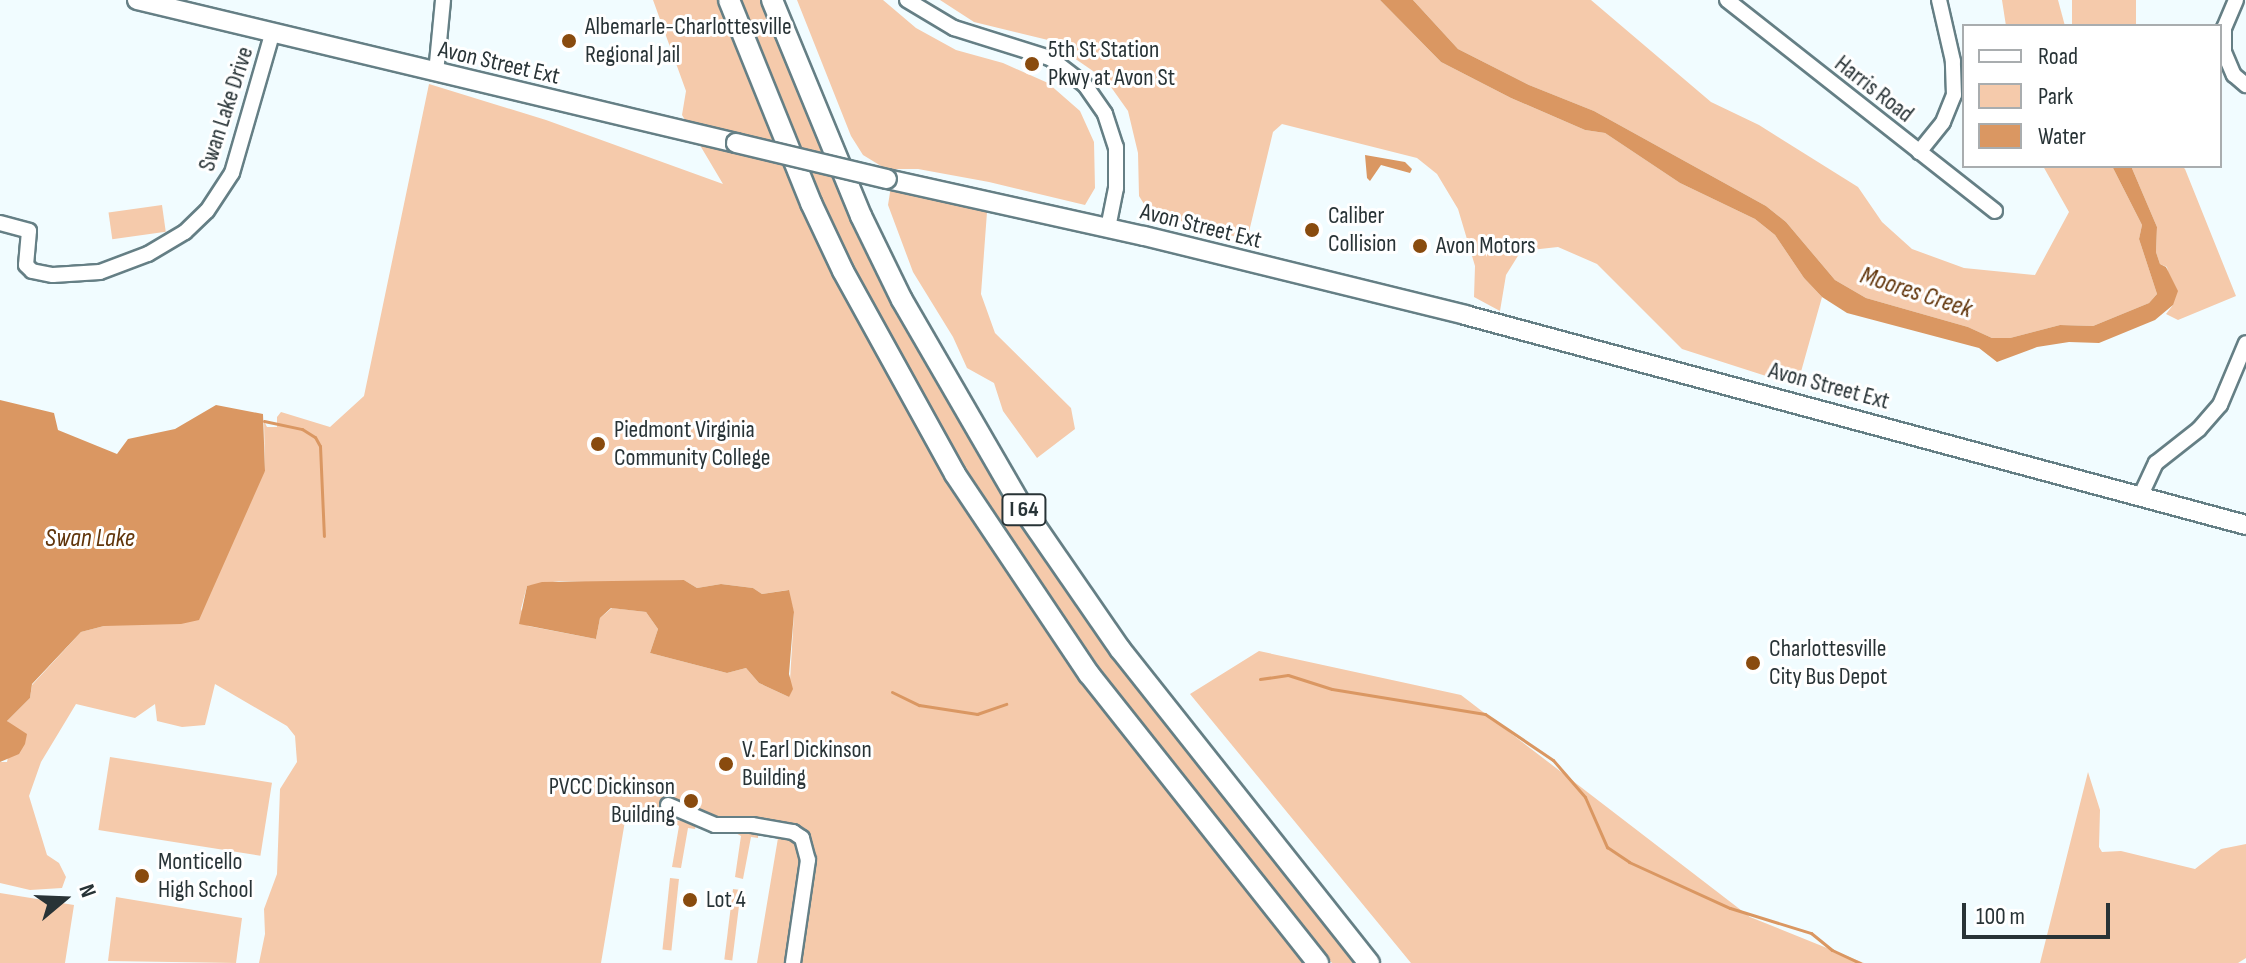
<!DOCTYPE html>
<style>
body{margin:0}
#map{position:relative;width:2246px;height:963px;overflow:hidden;background:#f1fcff;font-family:"Sofia Sans Condensed",sans-serif}
div>[style]{position:absolute}
.green>*{inset:0;background:#f5caab;transform-origin:0 0}
.water>*{inset:0;background:#da9762}
.stream>*{height:3px;margin:-1.5px;padding:0 1.5px;transform-origin:1.5px;border-radius:1.5px;background:#da9762}
.roads{filter:drop-shadow(2px 0 #657f85) drop-shadow(-2px 0 #657f85) drop-shadow(0 2px #657f85) drop-shadow(0 -2px #657f85)}
.minor>*{height:14px;margin:-7px;padding:0 7px;transform-origin:7px;border-radius:7px;background:#fff}
.major>*{height:18px;margin:-9px;padding:0 9px;transform-origin:9px;border-radius:9px;background:#fff}
.highway>*{height:20px;margin:-10px;padding:0 10px;transform-origin:10px;border-radius:10px;background:#fff}
.bridges{filter:drop-shadow(2px 0 #657f85) drop-shadow(-2px 0 #657f85) drop-shadow(0 2px #657f85) drop-shadow(0 -2px #657f85)}
.major-bridge>*{height:18px;margin:-9px;padding:0 9px;transform-origin:9px;border-radius:9px;background:#fff}
.dots>*{width:22px;height:22px;translate:-50% -50%;box-sizing:border-box;border:4px solid #fff;border-radius:50%}
span{translate:-50% -50%;white-space:nowrap;text-align:center;line-height:1.15;-webkit-text-stroke:6px #fff;paint-order:stroke}
.shield-label span{padding:2px 6px;background:#fff;border:2px solid;border-radius:6px;-webkit-text-stroke-width:0}
.shield-label{font-size:22px;color:#283336;font-weight:700}
.poi-label{font-size:24px;color:#283336}
.left{translate:0 -50%;text-align:left}
.right{translate:-100% -50%;text-align:right}
.street-label{font-size:24px;color:#283336}
.water-label{font-size:26px;color:#61350b;font-style:italic}
.legend{position:absolute;left:1962px;top:24px;width:260px;height:144px;box-sizing:border-box;background:#fff;border:2px solid #a9adaf;margin:0;padding:10px 14px;list-style:none;font-size:24px;color:#283336}
.legend li{display:flex;align-items:center;gap:16px;height:40px}
.legend b{width:40px;border:2px solid #a9adaf}
.north{position:absolute;left:24px;top:859px;width:80px;height:80px;-webkit-text-stroke:6px #fff;paint-order:stroke;rotate:71deg;font-size:22px;font-weight:700;line-height:32px;text-align:center;color:#283336}
.north::after{content:'';display:block;margin:auto;width:28px;height:36px;background:#283336;clip-path:polygon(50% 0,100% 100%,50% 72%,0 100%)}
.scale{position:absolute;left:1962px;top:903px;width:148px;height:36px;box-sizing:border-box;border:4px solid #283336;border-top:0;padding-left:10px;font-size:24px;line-height:28px;white-space:nowrap;color:#283336;-webkit-text-stroke:6px #fff;paint-order:stroke}
</style>
<div id="map">
<div class="green">
<i style="clip-path:polygon(evenodd,653px 0,729px 0,811px 203px,993px 536px,1318px 963px,757px 963px,778px 838px,665px 801px,654px 816px,652px 825px,625px 821px,601px 963px,259px 963px,265px 934px,264px 909px,277px 874px,280px 789px,297px 762px,295px 736px,287px 726px,215px 684px,205px 725px,182px 727px,157px 721px,155px 704px,135px 718px,76px 704px,41px 762px,29px 796px,47px 855px,59px 863px,66px 877px,62px 888px,30px 890px,0 883px,0 762px,7px 762px,14px 727px,7px 721px,30px 698px,32px 685px,81px 632px,104px 626px,265px 471px,264px 421px,267px 427px,277px 427px,277px 417px,281px 412px,330px 427px,364px 396px,429px 84px,546px 120px,723px 184px,682px 115px,686px 91px,653px 0,684px 580px,697px 588px,721px 584px,753px 588px,762px 594px,788px 590px,794px 613px,789px 697px,759px 683px,746px 668px,727px 673px,650px 653px,658px 629px,646px 612px,612px 608px,600px 618px,596px 639px,528px 626px,521px 609px,527px 586px,559px 581px,612px 583px,684px 580px)"></i>
<i style="clip-path:polygon(740px 0,768px 0,987px 458px,1364px 963px,1332px 963px,1127px 705px,1033px 575px,986px 503px,914px 383px,829px 217px)"></i>
<i style="clip-path:polygon(797px 0,883px 0,916px 28px,956px 50px,1003px 63px,1048px 83px,1080px 111px,1094px 142px,1095px 188px,1085px 205px,989px 182px,918px 169px,886px 169px,863px 155px,851px 136px)"></i>
<i style="clip-path:polygon(940px 0,1380px 0,1441px 62px,1511px 98px,1585px 130px,1605px 133px,1680px 183px,1755px 219px,1775px 235px,1804px 278px,1822px 297px,1797px 386px,1682px 349px,1597px 264px,1558px 247px,1521px 251px,1506px 275px,1500px 311px,1474px 297px,1475px 266px,1458px 209px,1437px 174px,1417px 158px,1282px 124px,1273px 132px,1247px 240px,1149px 212px,1139px 196px,1138px 153px,1128px 111px,1106px 80px,1048px 40px,974px 22px)"></i>
<i style="clip-path:polygon(1413px 0,1591px 0,1711px 102px,1759px 125px,1858px 187px,1882px 222px,1912px 249px,1964px 268px,2035px 275px,2069px 212px,2043px 166px,2112px 166px,2142px 225px,2139px 239px,2157px 294px,2149px 303px,2093px 326px,2060px 325px,2010px 338px,1992px 338px,1968px 327px,1866px 298px,1835px 280px,1786px 222px,1766px 206px,1594px 111px,1529px 85px,1458px 49px)"></i>
<i style="clip-path:polygon(2002px 0,2058px 0,2065px 26px,2006px 26px)"></i>
<i style="left:2072px;top:0;width:64px;height:26px"></i>
<i style="clip-path:polygon(2131px 166px,2182px 166px,2185px 169px,2236px 296px,2178px 320px,2166px 314px,2173px 305px,2167px 267px,2160px 264px,2156px 252px,2157px 227px)"></i>
<i style="clip-path:polygon(891px 186px,987px 212px,981px 294px,995px 333px,1071px 408px,1075px 429px,1037px 458px,1003px 411px,994px 383px,967px 368px,953px 337px,913px 272px,888px 205px)"></i>
<i style="left:162px;top:205px;width:27px;height:54px;rotate:82deg"></i>
<i style="clip-path:polygon(1259px 651px,1461px 695px,1750px 917px,1864px 963px,1411px 963px,1190px 694px)"></i>
<i style="left:110px;top:757px;width:164px;height:74px;rotate:9deg"></i>
<i style="clip-path:polygon(2088px 772px,2100px 810px,2099px 847px,2102px 852px,2121px 851px,2195px 869px,2221px 849px,2246px 844px,2246px 958px,2238px 963px,2040px 963px)"></i>
<i style="clip-path:polygon(686px 820px,696px 825px,695px 829px,688px 828px,681px 868px,672px 867px,679px 826px,672px 821px)"></i>
<i style="clip-path:polygon(742px 830px,758px 835px,758px 838px,751px 837px,743px 879px,735px 877px,741px 836px,734px 832px)"></i>
<i style="left:670px;top:878px;width:9px;height:72px;rotate:6deg"></i>
<i style="left:733px;top:889px;width:8px;height:71px;rotate:7deg"></i>
<i style="clip-path:polygon(0 893px,74px 905px,65px 963px,0 963px)"></i>
<i style="clip-path:polygon(116px 897px,242px 918px,236px 963px,108px 961px)"></i>
</div>
<div class="water">
<i style="clip-path:polygon(1380px 0,1413px 0,1458px 49px,1529px 85px,1594px 111px,1766px 206px,1786px 222px,1835px 280px,1866px 298px,1968px 327px,1992px 338px,2010px 338px,2060px 325px,2093px 326px,2149px 303px,2157px 294px,2139px 239px,2142px 225px,2112px 166px,2131px 166px,2157px 227px,2156px 252px,2160px 264px,2166px 267px,2178px 291px,2173px 305px,2155px 320px,2099px 343px,2069px 342px,2037px 347px,1997px 362px,1979px 348px,1847px 313px,1822px 297px,1804px 278px,1775px 235px,1755px 219px,1680px 183px,1605px 133px,1585px 130px,1511px 98px,1441px 62px)"></i>
<i style="clip-path:polygon(1365px 155px,1405px 162px,1412px 169px,1410px 173px,1381px 165px,1370px 181px,1367px 178px)"></i>
<i style="clip-path:polygon(0 400px,54px 413px,58px 430px,117px 454px,128px 439px,175px 429px,216px 405px,263px 414px,265px 471px,199px 620px,181px 624px,104px 626px,81px 632px,32px 684px,30px 698px,7px 721px,27px 734px,25px 744px,19px 754px,0 762px)"></i>
<i style="clip-path:polygon(684px 580px,697px 588px,721px 584px,753px 588px,762px 594px,789px 590px,794px 612px,789px 674px,793px 689px,789px 697px,759px 683px,746px 668px,727px 673px,650px 653px,658px 629px,646px 612px,611px 608px,600px 618px,596px 639px,519px 624px,527px 586px,542px 582px)"></i>
</div>
<div class="stream">
<i style="left:264px;top:421px;width:39px;rotate:12deg"></i>
<i style="left:302px;top:429px;width:15px;rotate:32deg"></i>
<i style="left:315px;top:437px;width:10px;rotate:61deg"></i>
<i style="left:320px;top:446px;width:90px;rotate:87.5deg"></i>
<i style="left:1260px;top:679px;width:28px;rotate:-8deg"></i>
<i style="left:1288px;top:675px;width:46px;rotate:17.7deg"></i>
<i style="left:1332px;top:689px;width:155px;rotate:9.3deg"></i>
<i style="left:1485px;top:714px;width:82px;rotate:34.1deg"></i>
<i style="left:1553px;top:760px;width:49px;rotate:49.1deg"></i>
<i style="left:1585px;top:797px;width:55px;rotate:66.3deg"></i>
<i style="left:1607px;top:847px;width:27px;rotate:34deg"></i>
<i style="left:1629px;top:862px;width:111px;rotate:24.5deg"></i>
<i style="left:1730px;top:908px;width:85px;rotate:17.2deg"></i>
<i style="left:1811px;top:933px;width:27px;rotate:39deg"></i>
<i style="left:1832px;top:950px;width:31px;rotate:25deg"></i>
<i style="left:892px;top:692px;width:30px;rotate:26deg"></i>
<i style="left:919px;top:705px;width:59px;rotate:8.8deg"></i>
<i style="left:977px;top:714px;width:31px;rotate:-19deg"></i>
</div>
<div class="roads">
<div class="minor">
<i style="left:907px;top:0;width:55px;rotate:30.8deg"></i>
<i style="left:954px;top:28px;width:101px;rotate:17.4deg"></i>
<i style="left:1050px;top:58px;width:44px;rotate:37.6deg"></i>
<i style="left:1085px;top:85px;width:35px;rotate:55deg"></i>
<i style="left:1105px;top:114px;width:35px;rotate:72deg"></i>
<i style="left:1116px;top:147px;width:41px;rotate:90deg"></i>
<i style="left:1116px;top:188px;width:41px;rotate:101.3deg"></i>
<i style="left:1727px;top:0;width:341px;rotate:38.2deg"></i>
<i style="left:2236px;top:0;width:30px;rotate:113deg"></i>
<i style="left:2224px;top:28px;width:24px;rotate:90deg"></i>
<i style="left:2224px;top:52px;width:25px;rotate:67deg"></i>
<i style="left:2234px;top:75px;width:16px;rotate:40deg"></i>
<i style="left:436px;top:73px;width:73px;rotate:-84.5deg"></i>
<i style="left:1919px;top:152px;width:38px;rotate:-51deg"></i>
<i style="left:1943px;top:122px;width:29px;rotate:-68deg"></i>
<i style="left:1954px;top:95px;width:34px;rotate:-92deg"></i>
<i style="left:1953px;top:61px;width:63px;rotate:-102.9deg"></i>
<i style="left:0;top:223px;width:30px;rotate:15deg"></i>
<i style="left:29px;top:231px;width:34px;rotate:95deg"></i>
<i style="left:26px;top:265px;width:8px;rotate:45deg"></i>
<i style="left:32px;top:271px;width:21px;rotate:11deg"></i>
<i style="left:53px;top:275px;width:47px;rotate:-3.7deg"></i>
<i style="left:100px;top:272px;width:51px;rotate:-20.6deg"></i>
<i style="left:148px;top:254px;width:43px;rotate:-30.7deg"></i>
<i style="left:185px;top:232px;width:30px;rotate:-44deg"></i>
<i style="left:207px;top:211px;width:45px;rotate:-56.7deg"></i>
<i style="left:232px;top:173px;width:145px;rotate:-73.9deg"></i>
<i style="left:2140px;top:497px;width:38px;rotate:-65deg"></i>
<i style="left:2156px;top:463px;width:55px;rotate:-38.3deg"></i>
<i style="left:2199px;top:429px;width:32px;rotate:-49deg"></i>
<i style="left:2220px;top:405px;width:67px;rotate:-67.2deg"></i>
<i style="left:668px;top:805px;width:51px;rotate:23.1deg"></i>
<i style="left:715px;top:825px;width:37px"></i>
<i style="left:752px;top:825px;width:42px;rotate:9.7deg"></i>
<i style="left:793px;top:832px;width:11px;rotate:34deg"></i>
<i style="left:802px;top:838px;width:23px;rotate:75deg"></i>
<i style="left:808px;top:860px;width:104px;rotate:98.3deg"></i>
</div>
<div class="major">
<i style="left:137px;top:0;width:616px;rotate:13.43deg"></i>
<i style="left:887px;top:179px;width:263px;rotate:12.5deg"></i>
<i style="left:1144px;top:236px;width:331px;rotate:13.8deg"></i>
<i style="left:1465px;top:315px;width:809px;rotate:15.05deg"></i>
</div>
<div class="highway">
<i style="left:729px;top:0;width:219px;rotate:68deg"></i>
<i style="left:811px;top:203px;width:75px;rotate:64.8deg"></i>
<i style="left:843px;top:271px;width:232px;rotate:61.1deg"></i>
<i style="left:955px;top:474px;width:241px;rotate:56.2deg"></i>
<i style="left:1089px;top:674px;width:369px;rotate:51.6deg"></i>
<i style="left:772px;top:0;width:234px;rotate:67.6deg"></i>
<i style="left:861px;top:216px;width:93px;rotate:64deg"></i>
<i style="left:902px;top:300px;width:239px;rotate:59.9deg"></i>
<i style="left:1022px;top:507px;width:173px;rotate:55.4deg"></i>
<i style="left:1120px;top:649px;width:401px;rotate:51.6deg"></i>
</div>
</div>
<div class="bridges">
<div class="major-bridge">
<i style="left:736px;top:143px;width:155px;rotate:13.4deg"></i>
</div>
</div>
<div class="dots">
<i style="left:569px;top:41px;background:#894b0e"></i>
<i style="left:1032px;top:64px;background:#894b0e"></i>
<i style="left:1312px;top:230px;background:#894b0e"></i>
<i style="left:1420px;top:246px;background:#894b0e"></i>
<i style="left:598px;top:444px;background:#894b0e"></i>
<i style="left:1753px;top:663px;background:#894b0e"></i>
<i style="left:726px;top:764px;background:#894b0e"></i>
<i style="left:691px;top:801px;background:#894b0e"></i>
<i style="left:142px;top:876px;background:#894b0e"></i>
<i style="left:690px;top:900px;background:#894b0e"></i>
</div>
<div class="shield-label">
<span style="left:1024px;top:510px">I 64</span>
</div>
<div class="poi-label">
<span class="left" style="left:585px;top:41px">Albemarle-Charlottesville<br>Regional Jail</span>
<span class="left" style="left:1048px;top:64px">5th St Station<br>Pkwy at Avon St</span>
<span class="left" style="left:1328px;top:230px">Caliber<br>Collision</span>
<span class="left" style="left:1436px;top:246px">Avon Motors</span>
<span class="left" style="left:614px;top:444px">Piedmont Virginia<br>Community College</span>
<span class="left" style="left:1769px;top:663px">Charlottesville<br>City Bus Depot</span>
<span class="left" style="left:742px;top:764px">V. Earl Dickinson<br>Building</span>
<span class="right" style="left:675px;top:801px">PVCC Dickinson<br>Building</span>
<span class="left" style="left:158px;top:876px">Monticello<br>High School</span>
<span class="left" style="left:706px;top:900px">Lot 4</span>
</div>
<div class="street-label">
<span style="left:499px;top:63px;rotate:13deg">Avon Street Ext</span>
<span style="left:1874px;top:89px;rotate:38deg">Harris Road</span>
<span style="left:226px;top:109px;rotate:-72deg">Swan Lake Drive</span>
<span style="left:1201px;top:226px;rotate:14deg">Avon Street Ext</span>
<span style="left:1829px;top:386px;rotate:15deg">Avon Street Ext</span>
</div>
<div class="water-label">
<span style="left:1916px;top:293px;rotate:18deg">Moores Creek</span>
<span style="left:90px;top:539px">Swan Lake</span>
</div>
<ul class="legend">
<li><b style="height:10px;background:#fff"></b>Road</li>
<li><b style="height:22px;background:#f5caab"></b>Park</li>
<li><b style="height:22px;background:#da9762"></b>Water</li>
</ul>
<div class="north">N</div>
<div class="scale">100 m</div>
</div>
